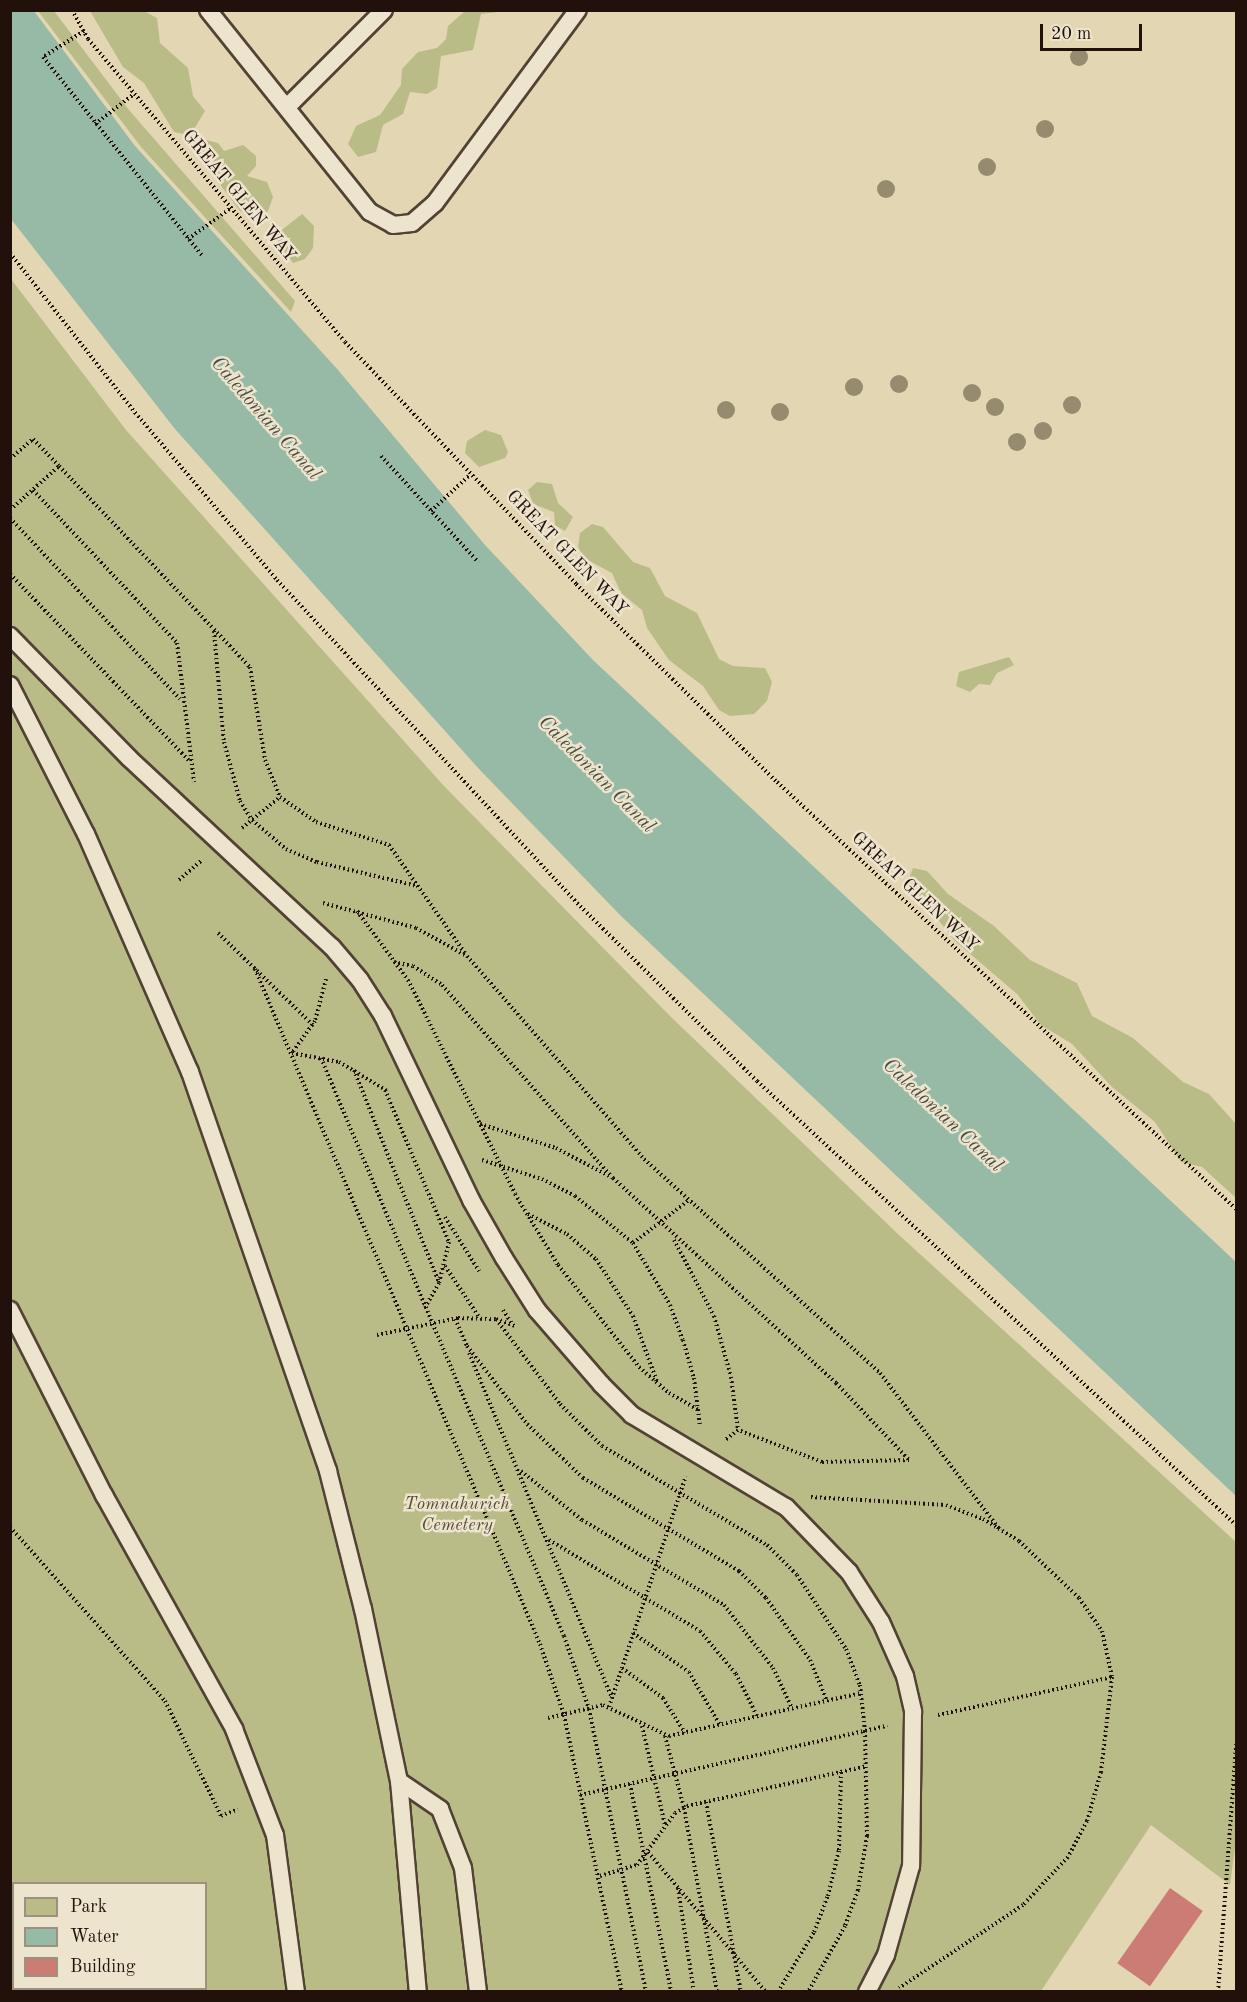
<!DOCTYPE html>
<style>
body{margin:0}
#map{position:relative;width:1247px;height:2002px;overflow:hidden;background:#e3d6b3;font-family:"Old Standard TT",serif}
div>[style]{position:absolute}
.green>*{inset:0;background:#babc88}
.water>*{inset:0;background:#96baa6}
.building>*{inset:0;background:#cb7d75;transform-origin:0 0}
.path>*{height:4px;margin-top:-2px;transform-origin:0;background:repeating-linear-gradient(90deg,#22110a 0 1.5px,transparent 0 4.5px)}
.roads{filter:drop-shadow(2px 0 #524234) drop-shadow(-2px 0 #524234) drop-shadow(0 2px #524234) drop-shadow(0 -2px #524234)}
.service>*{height:16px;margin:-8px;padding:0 8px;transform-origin:8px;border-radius:8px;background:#ede4ce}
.trees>*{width:18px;height:18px;margin:-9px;border-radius:50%;background:#968b6e}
span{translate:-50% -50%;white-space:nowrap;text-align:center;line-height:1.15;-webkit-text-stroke:5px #ede4ce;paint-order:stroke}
.street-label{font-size:18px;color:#22110a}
.park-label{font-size:18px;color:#574d36;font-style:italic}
.water-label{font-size:20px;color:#4b4c41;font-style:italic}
.frame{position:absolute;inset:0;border:12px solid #22110a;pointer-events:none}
.legend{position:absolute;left:12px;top:1882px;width:195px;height:108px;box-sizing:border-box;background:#ede4ce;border:2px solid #9c9080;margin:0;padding:8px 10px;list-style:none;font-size:18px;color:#22110a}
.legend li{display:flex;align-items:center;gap:12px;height:30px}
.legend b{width:30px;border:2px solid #9c9080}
.scale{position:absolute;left:1040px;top:24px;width:102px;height:27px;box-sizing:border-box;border:3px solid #22110a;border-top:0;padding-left:8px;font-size:18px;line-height:21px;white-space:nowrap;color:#22110a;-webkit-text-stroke:4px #ede4ce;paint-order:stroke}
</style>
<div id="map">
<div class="green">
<i style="clip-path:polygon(38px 11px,54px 11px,129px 110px,295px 301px,291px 312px,141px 147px)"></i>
<i style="clip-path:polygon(90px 11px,144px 11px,157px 18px,160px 43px,188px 68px,193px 96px,205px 111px,194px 129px,184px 134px,174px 132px,144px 83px,123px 67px)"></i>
<i style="clip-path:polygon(465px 11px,507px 11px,481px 14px,473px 50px,441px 56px,437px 88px,427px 94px,410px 92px,403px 114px,383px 125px,376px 152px,358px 157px,348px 144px,356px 126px,380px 115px,401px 85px,402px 69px,418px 52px,437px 48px,446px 39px,448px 26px)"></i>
<i style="clip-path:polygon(202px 139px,218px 143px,224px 151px,243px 145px,256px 156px,256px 166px,247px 176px,267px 182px,273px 197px,268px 211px,256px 218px,240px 211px,200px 158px,195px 148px)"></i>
<i style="clip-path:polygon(302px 214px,314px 226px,313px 248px,305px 259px,293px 263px,278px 244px,278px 233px)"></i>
<i style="clip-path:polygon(evenodd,11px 279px,126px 430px,444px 786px,671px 1017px,899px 1235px,1236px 1542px,1236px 1841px,1230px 1885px,1151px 1825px,1041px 1991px,11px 1991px,11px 279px,14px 1884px,206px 1884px,206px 1988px,14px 1988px,14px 1884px)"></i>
<i style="clip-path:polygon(485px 430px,501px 435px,508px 452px,505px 458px,479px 467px,465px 453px,467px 441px)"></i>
<i style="clip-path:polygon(537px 482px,552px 484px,558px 503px,573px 517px,565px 531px,555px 525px,554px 512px,533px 504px,528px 490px)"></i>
<i style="clip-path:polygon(592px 524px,603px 527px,633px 562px,650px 568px,665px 596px,697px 613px,719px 659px,733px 666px,765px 668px,772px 682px,767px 701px,754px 714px,730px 716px,719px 710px,703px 686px,669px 660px,647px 628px,642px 610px,621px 593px,612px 573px,584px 558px,578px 547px,580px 533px)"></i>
<i style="clip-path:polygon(1009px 657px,1014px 665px,997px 673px,990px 685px,979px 684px,970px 692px,956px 686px,959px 672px)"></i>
<i style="clip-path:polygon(913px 868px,927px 871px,948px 894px,994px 926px,1030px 960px,1077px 983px,1092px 1016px,1133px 1038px,1183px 1082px,1209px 1094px,1236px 1124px,1236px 1198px,1202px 1167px,1181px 1162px,1155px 1122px,1112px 1087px,1072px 1044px,1041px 1025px,1017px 994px,954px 940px,908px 881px)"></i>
</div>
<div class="water">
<i style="clip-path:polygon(11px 10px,34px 11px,135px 146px,338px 370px,485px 545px,593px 660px,1236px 1262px,1236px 1496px,621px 916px,479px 769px,175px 429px,11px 219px)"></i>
</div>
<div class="building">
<i style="left:1170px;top:1888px;width:40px;height:92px;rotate:35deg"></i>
</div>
<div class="path">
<i style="left:72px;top:10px;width:33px;rotate:61deg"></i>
<i style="left:88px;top:39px;width:397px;rotate:49.7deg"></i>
<i style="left:345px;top:342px;width:335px;rotate:46.3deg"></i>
<i style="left:576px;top:584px;width:282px;rotate:44.6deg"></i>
<i style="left:777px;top:782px;width:627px;rotate:42.93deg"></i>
<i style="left:84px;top:31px;width:49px;rotate:147.6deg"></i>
<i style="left:43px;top:57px;width:256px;rotate:51.3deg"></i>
<i style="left:95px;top:124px;width:49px;rotate:-37.6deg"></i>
<i style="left:188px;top:239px;width:53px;rotate:-35.8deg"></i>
<i style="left:10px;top:253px;width:207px;rotate:51.9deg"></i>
<i style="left:138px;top:416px;width:215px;rotate:49.7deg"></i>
<i style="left:277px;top:580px;width:441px;rotate:47.1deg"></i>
<i style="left:577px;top:903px;width:253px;rotate:44.7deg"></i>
<i style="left:757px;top:1081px;width:653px;rotate:42.83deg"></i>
<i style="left:381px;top:456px;width:144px;rotate:47.5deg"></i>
<i style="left:10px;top:459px;width:30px;rotate:-41deg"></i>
<i style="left:33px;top:439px;width:37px;rotate:46deg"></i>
<i style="left:33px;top:490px;width:210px;rotate:46.7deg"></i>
<i style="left:177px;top:643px;width:140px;rotate:83deg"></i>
<i style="left:10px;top:510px;width:66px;rotate:-41.9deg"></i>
<i style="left:59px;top:466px;width:277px;rotate:46.5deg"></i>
<i style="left:250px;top:667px;width:94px;rotate:80.8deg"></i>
<i style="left:265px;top:760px;width:40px;rotate:68deg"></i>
<i style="left:280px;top:797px;width:44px;rotate:34.8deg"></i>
<i style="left:316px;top:822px;width:77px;rotate:17.5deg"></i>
<i style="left:389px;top:845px;width:132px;rotate:54.9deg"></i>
<i style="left:431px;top:511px;width:54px;rotate:-42.8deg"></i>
<i style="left:10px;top:518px;width:248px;rotate:46.8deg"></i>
<i style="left:10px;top:574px;width:260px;rotate:46.2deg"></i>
<i style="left:214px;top:631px;width:111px;rotate:84.9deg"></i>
<i style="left:224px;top:742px;width:61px;rotate:74.8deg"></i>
<i style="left:240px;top:801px;width:22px;rotate:58deg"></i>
<i style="left:252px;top:820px;width:45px;rotate:40.5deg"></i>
<i style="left:286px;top:849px;width:34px;rotate:23deg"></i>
<i style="left:317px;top:862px;width:103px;rotate:13.5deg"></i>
<i style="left:242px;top:828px;width:49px;rotate:-39.2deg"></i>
<i style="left:179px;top:880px;width:29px;rotate:-41deg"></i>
<i style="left:323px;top:903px;width:96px;rotate:15deg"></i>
<i style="left:416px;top:928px;width:58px;rotate:28.8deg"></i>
<i style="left:467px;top:956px;width:269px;rotate:48.9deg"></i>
<i style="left:644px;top:1159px;width:319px;rotate:42.2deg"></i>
<i style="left:880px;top:1373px;width:198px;rotate:52.6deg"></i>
<i style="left:357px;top:911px;width:86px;rotate:53.5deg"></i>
<i style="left:408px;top:980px;width:239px;rotate:63.4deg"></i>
<i style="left:515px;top:1194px;width:83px;rotate:58.8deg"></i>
<i style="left:558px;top:1265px;width:130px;rotate:51.5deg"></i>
<i style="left:639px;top:1367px;width:40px;rotate:41deg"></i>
<i style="left:669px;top:1393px;width:34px;rotate:30deg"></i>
<i style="left:218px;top:933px;width:132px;rotate:44.1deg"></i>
<i style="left:394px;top:962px;width:19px;rotate:12deg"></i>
<i style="left:413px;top:966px;width:35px;rotate:33deg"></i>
<i style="left:442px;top:985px;width:258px;rotate:48.5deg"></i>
<i style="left:613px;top:1178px;width:303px;rotate:42.6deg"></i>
<i style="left:836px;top:1383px;width:106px;rotate:46.5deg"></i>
<i style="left:909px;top:1460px;width:87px;rotate:178.7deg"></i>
<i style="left:822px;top:1462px;width:90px;rotate:-159.1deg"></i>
<i style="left:738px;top:1430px;width:16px;rotate:142deg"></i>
<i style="left:255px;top:969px;width:733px;rotate:67.11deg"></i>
<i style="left:540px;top:1644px;width:75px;rotate:71.3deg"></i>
<i style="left:564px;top:1715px;width:283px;rotate:78.2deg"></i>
<i style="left:326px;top:979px;width:43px;rotate:104.7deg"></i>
<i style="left:315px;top:1021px;width:39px;rotate:126deg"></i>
<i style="left:292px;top:1053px;width:48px;rotate:10.8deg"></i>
<i style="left:339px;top:1062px;width:58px;rotate:31deg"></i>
<i style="left:321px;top:1058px;width:627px;rotate:67.2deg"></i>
<i style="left:564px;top:1636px;width:77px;rotate:71.1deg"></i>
<i style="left:589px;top:1709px;width:289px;rotate:78.6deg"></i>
<i style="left:354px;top:1070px;width:229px;rotate:68.2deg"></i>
<i style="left:385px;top:1090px;width:165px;rotate:67.2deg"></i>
<i style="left:449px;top:1242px;width:42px;rotate:103.7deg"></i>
<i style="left:439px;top:1283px;width:28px;rotate:120deg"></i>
<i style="left:480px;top:1124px;width:80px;rotate:17.5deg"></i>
<i style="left:556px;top:1148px;width:60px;rotate:27.8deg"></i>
<i style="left:482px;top:1160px;width:63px;rotate:17.6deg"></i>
<i style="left:542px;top:1179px;width:37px;rotate:27deg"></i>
<i style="left:575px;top:1196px;width:75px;rotate:39deg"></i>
<i style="left:633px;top:1243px;width:72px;rotate:59.2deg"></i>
<i style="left:670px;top:1305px;width:37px;rotate:70deg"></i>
<i style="left:683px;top:1340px;width:40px;rotate:74deg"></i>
<i style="left:694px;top:1378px;width:49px;rotate:83deg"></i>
<i style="left:528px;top:1214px;width:44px;rotate:27.1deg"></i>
<i style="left:567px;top:1234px;width:38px;rotate:41deg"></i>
<i style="left:596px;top:1259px;width:68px;rotate:57deg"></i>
<i style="left:633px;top:1316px;width:70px;rotate:70deg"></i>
<i style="left:445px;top:1217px;width:64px;rotate:57.8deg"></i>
<i style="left:674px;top:1240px;width:86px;rotate:62.2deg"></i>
<i style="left:714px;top:1316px;width:63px;rotate:74.4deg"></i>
<i style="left:731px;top:1377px;width:53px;rotate:82.5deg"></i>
<i style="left:633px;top:1243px;width:71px;rotate:-37.5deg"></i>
<i style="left:445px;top:1266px;width:61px;rotate:56.3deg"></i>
<i style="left:503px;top:1310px;width:17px;rotate:57deg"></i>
<i style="left:455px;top:1319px;width:30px;rotate:66deg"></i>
<i style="left:496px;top:1319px;width:106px;rotate:53deg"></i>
<i style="left:560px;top:1404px;width:59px;rotate:45deg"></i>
<i style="left:602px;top:1446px;width:192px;rotate:31deg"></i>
<i style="left:767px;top:1545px;width:42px;rotate:45deg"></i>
<i style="left:797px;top:1575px;width:89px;rotate:56.5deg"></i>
<i style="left:846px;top:1649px;width:39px;rotate:69deg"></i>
<i style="left:860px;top:1685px;width:46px;rotate:83.8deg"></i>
<i style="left:865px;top:1731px;width:105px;rotate:88.9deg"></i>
<i style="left:867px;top:1836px;width:55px;rotate:99.5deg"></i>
<i style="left:858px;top:1890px;width:38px;rotate:110deg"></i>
<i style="left:845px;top:1926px;width:76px;rotate:119.3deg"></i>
<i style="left:377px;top:1335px;width:83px;rotate:-11.9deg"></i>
<i style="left:458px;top:1318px;width:38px;rotate:2deg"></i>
<i style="left:496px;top:1319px;width:20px;rotate:20deg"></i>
<i style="left:467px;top:1346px;width:98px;rotate:52.4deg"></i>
<i style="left:527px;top:1424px;width:78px;rotate:44deg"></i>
<i style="left:583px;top:1478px;width:182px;rotate:30.8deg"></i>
<i style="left:739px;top:1571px;width:38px;rotate:45deg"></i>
<i style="left:766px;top:1598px;width:76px;rotate:54.6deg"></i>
<i style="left:810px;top:1660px;width:44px;rotate:67.5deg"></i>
<i style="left:469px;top:1353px;width:374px;rotate:67.5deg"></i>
<i style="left:521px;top:1471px;width:78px;rotate:38.8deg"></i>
<i style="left:582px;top:1520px;width:165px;rotate:30.9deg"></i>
<i style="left:724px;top:1605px;width:80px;rotate:52.1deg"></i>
<i style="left:773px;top:1668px;width:44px;rotate:64.6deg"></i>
<i style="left:811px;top:1497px;width:135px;rotate:3.4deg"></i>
<i style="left:946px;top:1505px;width:40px;rotate:21deg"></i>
<i style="left:983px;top:1519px;width:42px;rotate:31.4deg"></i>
<i style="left:1019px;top:1541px;width:83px;rotate:43.5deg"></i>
<i style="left:1079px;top:1598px;width:40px;rotate:55.1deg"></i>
<i style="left:1102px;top:1631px;width:47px;rotate:77.7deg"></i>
<i style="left:1112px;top:1677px;width:96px;rotate:96.6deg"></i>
<i style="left:1101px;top:1772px;width:51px;rotate:105.9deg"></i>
<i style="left:1087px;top:1821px;width:41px;rotate:117.8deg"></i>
<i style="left:1068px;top:1857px;width:66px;rotate:133.2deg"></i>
<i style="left:1023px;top:1905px;width:149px;rotate:146.2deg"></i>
<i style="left:10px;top:1527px;width:233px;rotate:48.3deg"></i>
<i style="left:165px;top:1701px;width:128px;rotate:64deg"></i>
<i style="left:221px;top:1816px;width:18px;rotate:-22deg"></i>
<i style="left:549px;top:1540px;width:176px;rotate:31.1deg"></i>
<i style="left:700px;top:1631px;width:56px;rotate:50.1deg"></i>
<i style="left:736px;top:1674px;width:47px;rotate:63.4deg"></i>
<i style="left:633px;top:1633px;width:68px;rotate:34.9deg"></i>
<i style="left:689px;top:1672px;width:61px;rotate:59.7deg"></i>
<i style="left:622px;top:1668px;width:51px;rotate:36.2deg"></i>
<i style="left:663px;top:1698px;width:41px;rotate:57.8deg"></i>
<i style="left:609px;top:1707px;width:243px;rotate:-71.6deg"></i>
<i style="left:938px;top:1715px;width:178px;rotate:-12.3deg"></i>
<i style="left:548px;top:1718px;width:57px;rotate:-13.3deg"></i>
<i style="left:603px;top:1705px;width:73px;rotate:25.2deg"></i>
<i style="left:669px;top:1736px;width:197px;rotate:-12.6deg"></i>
<i style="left:642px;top:1726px;width:102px;rotate:76.9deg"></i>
<i style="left:665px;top:1736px;width:74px;rotate:75.2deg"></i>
<i style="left:684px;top:1808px;width:187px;rotate:79.8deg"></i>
<i style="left:630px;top:1784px;width:212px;rotate:78.8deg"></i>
<i style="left:580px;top:1795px;width:315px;rotate:-12.7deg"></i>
<i style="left:706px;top:1802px;width:193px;rotate:79.6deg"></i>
<i style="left:648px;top:1852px;width:183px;rotate:49.9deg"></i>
<i style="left:600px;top:1876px;width:39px;rotate:-17deg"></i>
<i style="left:637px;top:1865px;width:64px;rotate:-53.8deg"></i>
<i style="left:675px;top:1813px;width:14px;rotate:-30deg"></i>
<i style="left:687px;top:1806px;width:184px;rotate:-12.5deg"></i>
<i style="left:678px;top:1888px;width:105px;rotate:81.3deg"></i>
<i style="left:10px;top:1899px;width:10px;rotate:66deg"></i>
<i style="left:38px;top:1988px;width:4px;rotate:76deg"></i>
<i style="left:778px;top:1992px;width:70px;rotate:-59deg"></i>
<i style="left:814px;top:1932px;width:39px;rotate:-69deg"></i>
<i style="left:828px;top:1896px;width:47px;rotate:-76.6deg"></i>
<i style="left:839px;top:1850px;width:78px;rotate:-88.5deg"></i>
<i style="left:1218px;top:1992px;width:249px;rotate:-85.8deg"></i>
</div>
<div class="roads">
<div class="service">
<i style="left:208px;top:10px;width:259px;rotate:51.3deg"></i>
<i style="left:370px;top:212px;width:26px;rotate:29deg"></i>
<i style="left:393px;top:225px;width:19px;rotate:-6deg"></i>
<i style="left:412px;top:223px;width:30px;rotate:-41deg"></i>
<i style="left:435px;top:203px;width:240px;rotate:-53.5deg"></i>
<i style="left:287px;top:107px;width:137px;rotate:-45deg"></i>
<i style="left:10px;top:636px;width:170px;rotate:45.7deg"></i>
<i style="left:129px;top:758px;width:277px;rotate:43deg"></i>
<i style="left:332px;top:947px;width:43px;rotate:49.7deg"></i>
<i style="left:360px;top:980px;width:43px;rotate:57.4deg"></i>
<i style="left:383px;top:1016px;width:204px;rotate:64.4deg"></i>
<i style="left:471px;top:1200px;width:67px;rotate:60.4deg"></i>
<i style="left:504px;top:1258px;width:62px;rotate:57.6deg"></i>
<i style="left:537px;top:1310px;width:98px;rotate:49.1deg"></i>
<i style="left:601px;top:1384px;width:44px;rotate:45deg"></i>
<i style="left:632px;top:1415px;width:179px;rotate:30.9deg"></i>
<i style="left:786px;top:1507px;width:91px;rotate:45.9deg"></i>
<i style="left:849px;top:1572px;width:59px;rotate:57.4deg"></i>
<i style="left:881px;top:1622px;width:59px;rotate:66deg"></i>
<i style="left:905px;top:1676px;width:37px;rotate:77deg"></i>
<i style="left:913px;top:1712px;width:154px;rotate:90.7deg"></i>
<i style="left:911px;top:1866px;width:92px;rotate:105.7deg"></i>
<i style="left:886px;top:1955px;width:42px;rotate:117.2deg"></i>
<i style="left:10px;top:685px;width:167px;rotate:63deg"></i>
<i style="left:86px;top:834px;width:260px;rotate:66.4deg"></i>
<i style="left:190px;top:1072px;width:422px;rotate:70.9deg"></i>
<i style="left:328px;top:1471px;width:142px;rotate:75.8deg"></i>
<i style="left:363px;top:1609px;width:176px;rotate:78.2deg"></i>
<i style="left:399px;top:1781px;width:212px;rotate:84.9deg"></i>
<i style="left:10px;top:1310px;width:208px;rotate:63.1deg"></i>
<i style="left:104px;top:1495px;width:268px;rotate:60.9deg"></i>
<i style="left:234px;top:1729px;width:114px;rotate:68.9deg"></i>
<i style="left:275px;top:1835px;width:158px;rotate:82.4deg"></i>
<i style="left:399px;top:1781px;width:50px;rotate:34.3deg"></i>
<i style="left:440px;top:1809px;width:63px;rotate:68.7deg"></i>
<i style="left:463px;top:1868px;width:125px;rotate:83.1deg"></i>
</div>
</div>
<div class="trees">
<i style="left:1079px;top:57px"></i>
<i style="left:1045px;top:129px"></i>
<i style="left:987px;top:167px"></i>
<i style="left:886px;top:189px"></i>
<i style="left:899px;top:384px"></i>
<i style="left:854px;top:387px"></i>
<i style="left:972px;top:393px"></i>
<i style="left:1072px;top:405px"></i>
<i style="left:995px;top:407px"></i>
<i style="left:726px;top:410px"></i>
<i style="left:780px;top:412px"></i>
<i style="left:1043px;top:431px"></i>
<i style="left:1017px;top:442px"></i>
</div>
<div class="street-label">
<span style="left:239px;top:196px;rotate:50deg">GREAT GLEN WAY</span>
<span style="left:567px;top:553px;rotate:46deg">GREAT GLEN WAY</span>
<span style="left:915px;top:892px;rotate:43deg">GREAT GLEN WAY</span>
</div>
<div class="park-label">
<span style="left:457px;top:1515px">Tomnahurich<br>Cemetery</span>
</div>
<div class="water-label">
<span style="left:265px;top:419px;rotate:49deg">Caledonian Canal</span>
<span style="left:596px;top:775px;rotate:45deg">Caledonian Canal</span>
<span style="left:942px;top:1116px;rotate:43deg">Caledonian Canal</span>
</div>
<div class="frame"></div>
<ul class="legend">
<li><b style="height:16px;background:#babc88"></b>Park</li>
<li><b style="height:16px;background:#96baa6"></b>Water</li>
<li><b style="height:16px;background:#cb7d75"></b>Building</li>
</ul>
<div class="scale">20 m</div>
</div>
